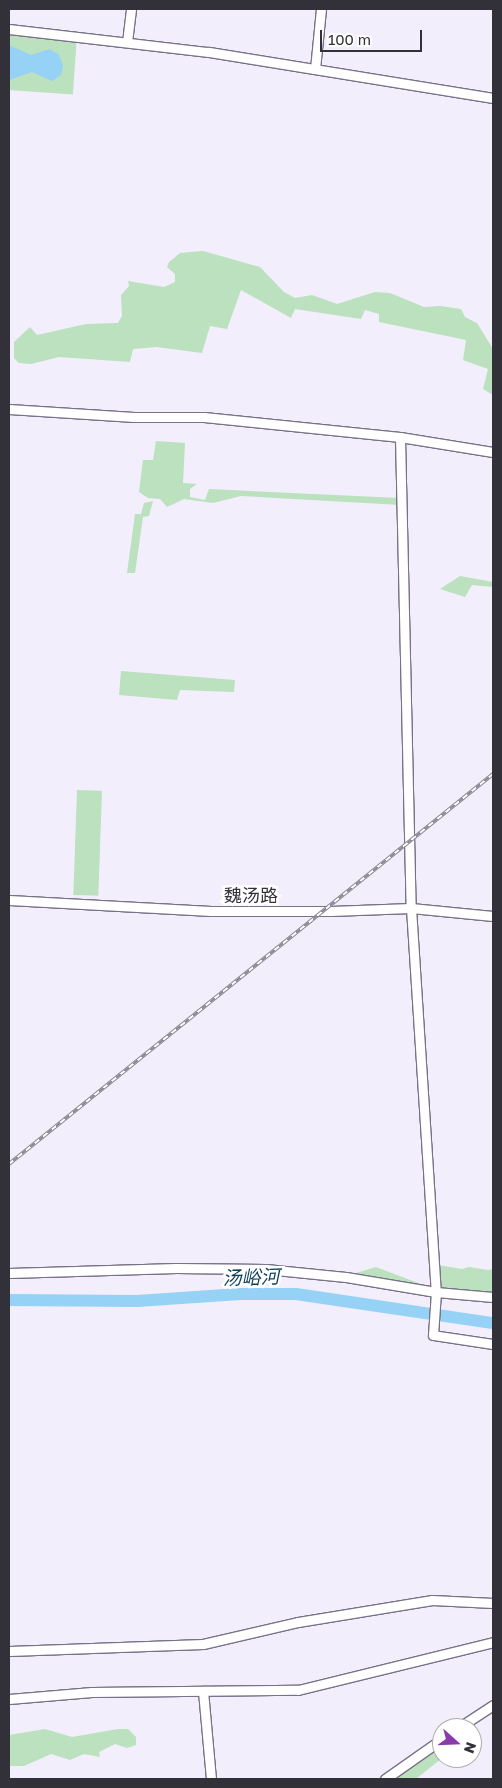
<!DOCTYPE html>
<meta charset="utf-8">
<style>
body{margin:0}
#map{position:relative;width:502px;height:1788px;overflow:hidden;background:#f2eefc;font-family:"Golos Text","Noto Sans SC",sans-serif}
div>[style]{position:absolute}
.green>*{inset:0;background:#bbe1bf;transform-origin:0 0}
.water>*{inset:0;background:#95d2f5}
.river>*{height:12px;margin:-6px;padding:0 6px;transform-origin:6px;border-radius:6px;background:#95d2f5}
.roads{filter:drop-shadow(1px 0 #797287) drop-shadow(-1px 0 #797287) drop-shadow(0 1px #797287) drop-shadow(0 -1px #797287)}
.minor>*{height:9px;margin:-4.5px;padding:0 4.5px;transform-origin:4.5px;border-radius:4.5px;background:#fff}
.rail>*{height:4px;margin-top:-2px;transform-origin:0;background:repeating-linear-gradient(90deg,#fff 0 5.5px,#8a8792 0 11px);box-sizing:border-box;border-block:1px solid #8a8792}
span{translate:-50% -50%;white-space:nowrap;text-align:center;line-height:1.15;-webkit-text-stroke:5px #fff;paint-order:stroke}
.street-label{font-size:18px;color:#323038}
.water-label{font-size:19px;color:#0c3e57;font-style:italic}
.frame{position:absolute;inset:0;border:10px solid #323038;pointer-events:none}
.north{position:absolute;left:432px;top:1718px;width:50px;height:50px;box-sizing:border-box;background:#fff;border:1px solid #adacaf;border-radius:50%;rotate:110deg;font-size:14px;font-weight:700;line-height:20px;text-align:center;color:#323038}
.north::after{content:'';display:block;margin:auto;width:18px;height:22px;background:#8a3bab;clip-path:polygon(50% 0,100% 100%,50% 72%,0 100%)}
.scale{position:absolute;left:320px;top:30px;width:102px;height:22px;box-sizing:border-box;border:2px solid #323038;border-top:0;padding-left:6px;font-size:15px;line-height:18px;white-space:nowrap;color:#323038;-webkit-text-stroke:4px #fff;paint-order:stroke}
</style>
<div id="map">
<div class="green">
<i style="left:9px;top:33px;width:68px;height:57px;rotate:4deg"></i>
<i style="clip-path:polygon(203px 251px,260px 267px,284px 292px,295px 298px,312px 295px,337px 304px,375px 292px,390px 293px,424px 307px,441px 306px,461px 309px,465px 317px,477px 323px,493px 349px,493px 395px,483px 389px,488px 369px,463px 360px,466px 340px,379px 322px,379px 314px,365px 310px,361px 319px,295px 309px,291px 318px,241px 290px,227px 329px,210px 326px,202px 353px,156px 347px,133px 349px,130px 362px,59px 357px,31px 364px,19px 363px,14px 358px,14px 342px,30px 327px,37px 335px,86px 324px,118px 323px,122px 316px,121px 295px,129px 286px,128px 281px,164px 287px,175px 282px,175px 274px,167px 267px,169px 262px,180px 253px)"></i>
<i style="clip-path:polygon(156px 441px,185px 443px,183px 483px,197px 484px,190px 489px,190px 497px,205px 500px,209px 489px,399px 498px,400px 505px,241px 496px,213px 503px,184px 499px,167px 507px,160px 499px,148px 498px,139px 492px,143px 460px,153px 460px)"></i>
<i style="clip-path:polygon(153px 501px,149px 516px,143px 517px,135px 573px,127px 573px,135px 514px,141px 514px,144px 503px)"></i>
<i style="clip-path:polygon(460px 576px,493px 582px,493px 587px,472px 585px,465px 597px,440px 589px)"></i>
<i style="clip-path:polygon(121px 671px,235px 680px,234px 692px,180px 690px,177px 700px,119px 695px)"></i>
<i style="left:77px;top:790px;width:25px;height:105px;rotate:2deg"></i>
<i style="clip-path:polygon(438px 1265px,462px 1269px,469px 1267px,488px 1270px,493px 1269px,493px 1294px,443px 1288px,441px 1286px)"></i>
<i style="clip-path:polygon(376px 1267px,426px 1286px,353px 1274px)"></i>
<i style="clip-path:polygon(45px 1729px,72px 1737px,118px 1729px,128px 1729px,136px 1737px,136px 1745px,127px 1748px,115px 1744px,99px 1752px,100px 1757px,84px 1754px,70px 1760px,51px 1754px,24px 1766px,9px 1766px,9px 1735px)"></i>
<i style="clip-path:polygon(442px 1741px,442px 1758px,416px 1779px,387px 1779px)"></i>
</div>
<div class="water">
<i style="clip-path:polygon(9px 45px,31px 55px,50px 49px,59px 55px,63px 65px,61px 75px,52px 81px,32px 72px,9px 80px)"></i>
</div>
<div class="river">
<i style="left:9px;top:1300px;width:128px;rotate:0.4deg"></i>
<i style="left:137px;top:1301px;width:103px;rotate:-3.9deg"></i>
<i style="left:240px;top:1294px;width:56px"></i>
<i style="left:296px;top:1294px;width:199px;rotate:8.4deg"></i>
</div>
<div class="roads">
<div class="minor">
<i style="left:9px;top:29px;width:201px;rotate:6.6deg"></i>
<i style="left:209px;top:52px;width:288px;rotate:9.2deg"></i>
<i style="left:127px;top:42px;width:33px;rotate:-83deg"></i>
<i style="left:315px;top:69px;width:60px;rotate:-84.3deg"></i>
<i style="left:9px;top:409px;width:125px;rotate:3.7deg"></i>
<i style="left:134px;top:417px;width:70px"></i>
<i style="left:204px;top:417px;width:197px;rotate:5.8deg"></i>
<i style="left:400px;top:437px;width:94px;rotate:9.2deg"></i>
<i style="left:400px;top:437px;width:471px;rotate:88.7deg"></i>
<i style="left:411px;top:908px;width:385px;rotate:86.3deg"></i>
<i style="left:436px;top:1292px;width:43px;rotate:94deg"></i>
<i style="left:433px;top:1335px;width:61px;rotate:8.5deg"></i>
<i style="left:9px;top:900px;width:202px;rotate:3.1deg"></i>
<i style="left:211px;top:911px;width:120px"></i>
<i style="left:331px;top:911px;width:80px;rotate:-2.1deg"></i>
<i style="left:411px;top:908px;width:82px;rotate:5.6deg"></i>
<i style="left:9px;top:1273px;width:167px;rotate:-1.7deg"></i>
<i style="left:176px;top:1268px;width:90px;rotate:0.6deg"></i>
<i style="left:266px;top:1269px;width:80px;rotate:5.7deg"></i>
<i style="left:346px;top:1277px;width:91px;rotate:9.5deg"></i>
<i style="left:436px;top:1292px;width:57px;rotate:5deg"></i>
<i style="left:9px;top:1651px;width:194px;rotate:-2.1deg"></i>
<i style="left:203px;top:1644px;width:98px;rotate:-13deg"></i>
<i style="left:298px;top:1622px;width:136px;rotate:-9.3deg"></i>
<i style="left:432px;top:1600px;width:61px;rotate:2.8deg"></i>
<i style="left:203px;top:1691px;width:88px;rotate:84.8deg"></i>
<i style="left:9px;top:1699px;width:83px;rotate:-4.8deg"></i>
<i style="left:92px;top:1692px;width:206px;rotate:-0.6deg"></i>
<i style="left:298px;top:1690px;width:201px;rotate:-13.8deg"></i>
<i style="left:458px;top:1728px;width:42px;rotate:-33.3deg"></i>
<i style="left:385px;top:1779px;width:70px;rotate:-35.1deg"></i>
</div>
</div>
<div class="rail">
<i style="left:9px;top:1164px;width:622px;rotate:-38.86deg"></i>
</div>
<div class="street-label">
<span style="left:251px;top:895px">魏汤路</span>
</div>
<div class="water-label">
<span style="left:251px;top:1277px;rotate:-2deg">汤峪河</span>
</div>
<div class="frame"></div>
<div class="north">N</div>
<div class="scale">100 m</div>
</div>
